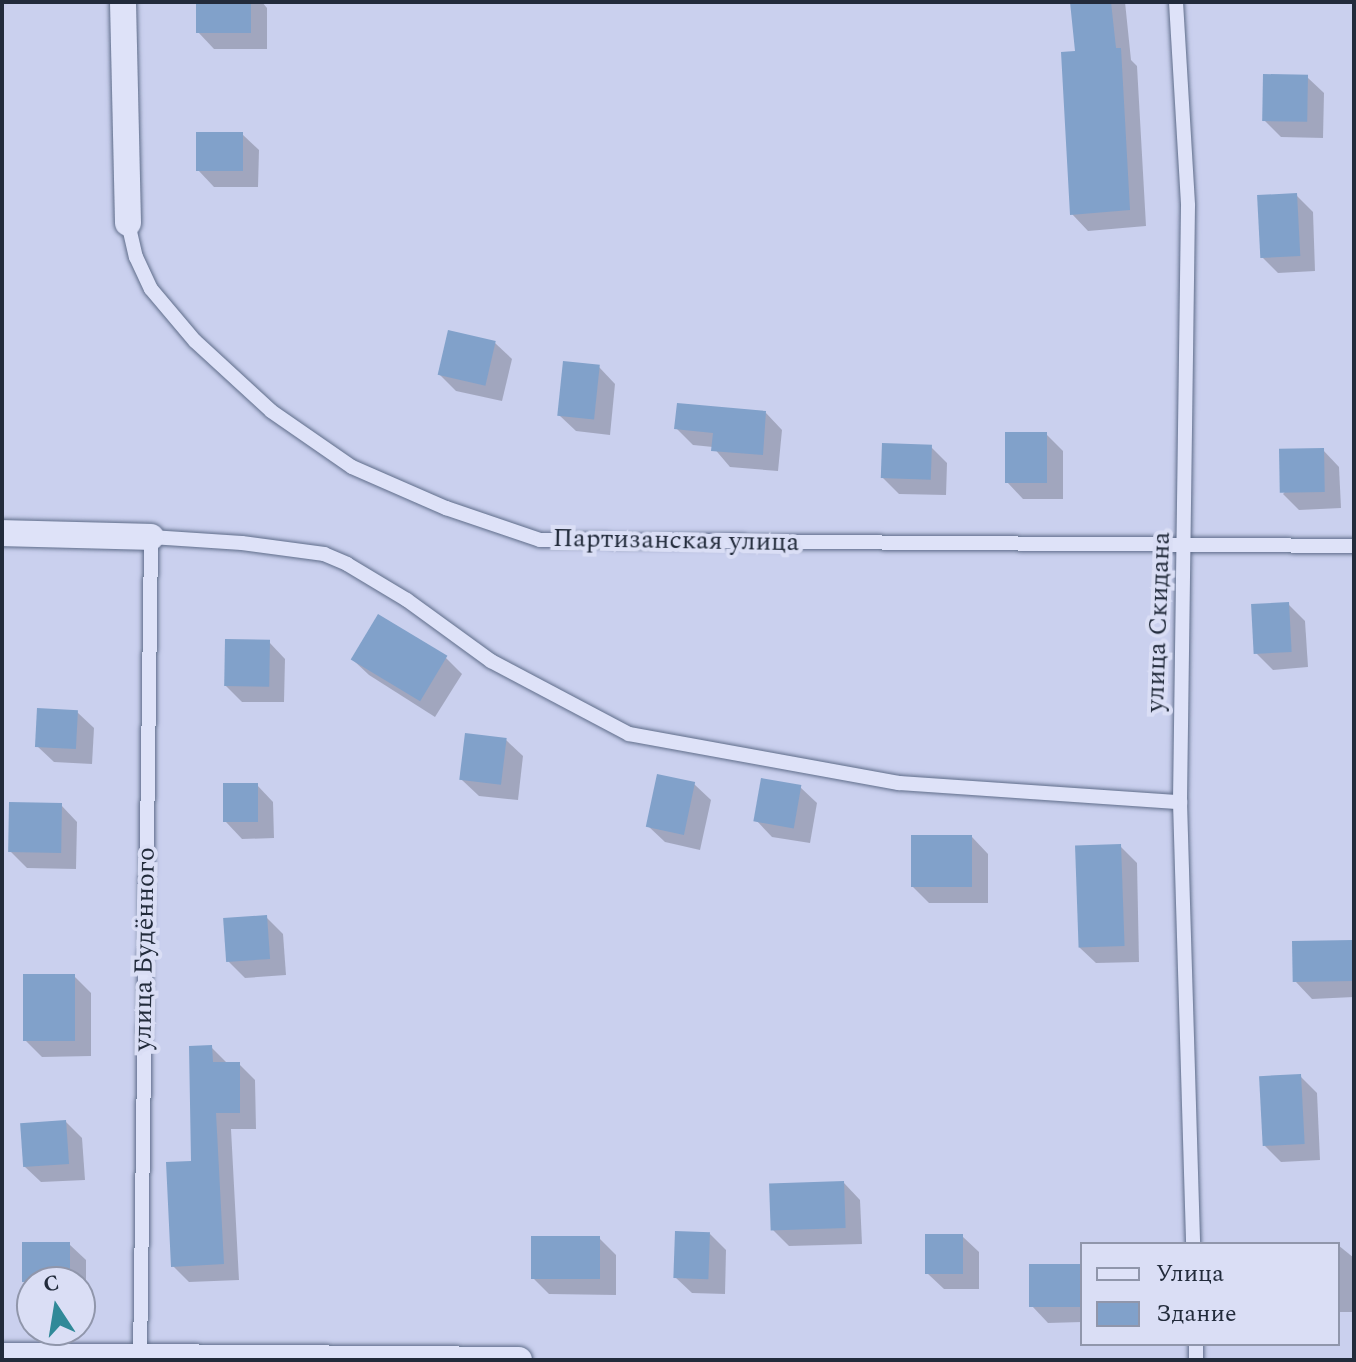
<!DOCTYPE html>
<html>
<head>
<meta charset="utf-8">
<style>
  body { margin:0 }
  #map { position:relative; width:1356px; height:1362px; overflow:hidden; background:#cad0ee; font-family:Spectral,serif }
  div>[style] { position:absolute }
  .shadow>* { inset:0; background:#0003 }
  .building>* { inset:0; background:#81a1ca; transform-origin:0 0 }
  .roads { filter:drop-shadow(0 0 2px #5f6d8a) drop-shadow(0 0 2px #5f6d8a) }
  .lane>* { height:14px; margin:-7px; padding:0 7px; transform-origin:7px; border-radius:7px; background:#dee2f8 }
  .street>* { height:26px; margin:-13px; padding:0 13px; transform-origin:13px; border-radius:13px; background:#dee2f8 }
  span { translate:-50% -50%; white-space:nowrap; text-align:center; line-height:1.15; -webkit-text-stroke:8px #dadef5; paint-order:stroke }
  .street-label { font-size:26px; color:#222b3b }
  .frame { position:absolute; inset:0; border:4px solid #222b3b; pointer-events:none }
  .legend { position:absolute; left:1080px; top:1242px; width:260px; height:104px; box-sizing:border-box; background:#dadef5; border:2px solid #9096ab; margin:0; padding:10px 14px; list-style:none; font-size:24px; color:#222b3b }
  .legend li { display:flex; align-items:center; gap:16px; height:40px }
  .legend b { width:40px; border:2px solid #9096ab }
  .north { position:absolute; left:16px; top:1266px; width:80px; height:80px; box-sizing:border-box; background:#dadef5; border:2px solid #9096ab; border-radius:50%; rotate:348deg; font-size:22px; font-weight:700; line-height:32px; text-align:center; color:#222b3b }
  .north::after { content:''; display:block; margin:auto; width:28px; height:36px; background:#308998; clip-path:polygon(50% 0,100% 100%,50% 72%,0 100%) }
</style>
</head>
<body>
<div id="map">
  <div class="shadow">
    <div style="clip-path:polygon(198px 2px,262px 2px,267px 8px,267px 49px,214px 49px,198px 32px)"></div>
    <div style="clip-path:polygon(1072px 2px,1125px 2px,1131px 60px,1137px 66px,1146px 226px,1088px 231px,1072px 214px,1077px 53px)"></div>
    <div style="clip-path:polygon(1307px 77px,1324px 93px,1323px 138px,1281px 137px,1264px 120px)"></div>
    <div style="clip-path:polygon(242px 134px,259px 150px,258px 187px,214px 187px,198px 170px)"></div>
    <div style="clip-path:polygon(1296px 195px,1313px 212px,1315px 271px,1278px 273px,1261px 256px)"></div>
    <div style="clip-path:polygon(495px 343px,512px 359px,502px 401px,456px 391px,439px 374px)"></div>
    <div style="clip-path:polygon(599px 367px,615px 384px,610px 435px,576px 431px,559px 415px)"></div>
    <div style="clip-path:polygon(766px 413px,782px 430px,778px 471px,730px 467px,713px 447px,693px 445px,676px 428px)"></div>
    <div style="clip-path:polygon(1046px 434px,1063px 451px,1063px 499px,1023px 499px,1007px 482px)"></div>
    <div style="clip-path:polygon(931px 447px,947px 463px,946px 495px,899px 494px,882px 477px)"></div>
    <div style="clip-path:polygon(1323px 450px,1339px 467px,1341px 508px,1299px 510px,1283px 494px)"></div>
    <div style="clip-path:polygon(1288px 604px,1305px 621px,1308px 667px,1273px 670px,1256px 653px)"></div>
    <div style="clip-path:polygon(269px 642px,285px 659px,284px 702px,242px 702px,225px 685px)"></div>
    <div style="clip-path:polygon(446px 658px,462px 674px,435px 717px,369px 675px,352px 659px)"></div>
    <div style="clip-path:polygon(77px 712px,94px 728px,92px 764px,54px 762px,37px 746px)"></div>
    <div style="clip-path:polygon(506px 740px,523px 756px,518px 800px,479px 796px,462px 780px)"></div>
    <div style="clip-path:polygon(694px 784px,711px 800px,700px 850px,665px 842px,648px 826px)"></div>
    <div style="clip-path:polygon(257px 785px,273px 802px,274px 838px,242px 839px,226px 822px)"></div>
    <div style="clip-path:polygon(800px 787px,817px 803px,810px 843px,772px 837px,756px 820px)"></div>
    <div style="clip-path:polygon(61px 805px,77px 822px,76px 869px,27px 868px,10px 851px)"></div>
    <div style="clip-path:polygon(972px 837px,988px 854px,988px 903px,929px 903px,912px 886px)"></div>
    <div style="clip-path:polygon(1120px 846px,1137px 863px,1139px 962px,1096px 963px,1079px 947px)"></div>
    <div style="clip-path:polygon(266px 917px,283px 934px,286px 975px,245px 978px,228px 961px)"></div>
    <div style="clip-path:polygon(1352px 942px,1354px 997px,1312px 999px,1296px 982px)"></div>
    <div style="clip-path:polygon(74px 976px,91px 993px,91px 1056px,42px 1057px,25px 1040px)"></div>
    <div style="clip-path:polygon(211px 1047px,228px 1064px,239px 1064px,255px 1080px,256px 1129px,231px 1129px,239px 1280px,189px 1282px,173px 1266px)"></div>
    <div style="clip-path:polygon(1300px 1076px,1317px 1093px,1320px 1160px,1281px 1162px,1265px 1146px)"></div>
    <div style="clip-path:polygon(66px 1122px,82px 1138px,85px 1180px,41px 1182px,24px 1166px)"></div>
    <div style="clip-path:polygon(844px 1183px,860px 1200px,862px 1244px,789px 1246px,773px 1230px)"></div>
    <div style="clip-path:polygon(710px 1234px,726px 1250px,725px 1294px,692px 1293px,675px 1277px)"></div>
    <div style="clip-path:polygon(962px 1236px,979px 1252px,979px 1289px,944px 1289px,927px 1273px)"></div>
    <div style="clip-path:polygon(599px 1238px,616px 1255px,616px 1295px,549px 1294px,533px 1278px)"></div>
    <div style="clip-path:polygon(69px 1244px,86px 1260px,86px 1297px,80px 1297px,80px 1282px,32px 1282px,32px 1289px,24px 1281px)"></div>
    <div style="clip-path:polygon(1338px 1245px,1354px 1258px,1354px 1312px,1338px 1312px)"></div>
    <div style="clip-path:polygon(1082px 1266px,1082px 1322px,1048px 1323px,1032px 1306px)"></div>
  </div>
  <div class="building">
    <div style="left:196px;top:2px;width:55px;height:31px"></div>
    <div style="clip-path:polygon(1070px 2px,1111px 2px,1116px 48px,1121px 48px,1130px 210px,1070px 215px,1061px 52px,1075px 51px)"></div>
    <div style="left:1263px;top:74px;width:45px;height:47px;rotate:1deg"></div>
    <div style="left:196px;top:132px;width:47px;height:39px"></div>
    <div style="left:1297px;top:193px;width:63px;height:40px;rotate:87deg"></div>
    <div style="left:448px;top:330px;width:49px;height:46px;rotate:13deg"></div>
    <div style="left:563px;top:361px;width:37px;height:55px;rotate:6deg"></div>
    <div style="clip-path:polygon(677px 403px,766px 411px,763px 455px,711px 451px,713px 433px,674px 429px)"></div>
    <div style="left:1005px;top:432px;width:42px;height:51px"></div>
    <div style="left:882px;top:443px;width:50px;height:35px;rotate:2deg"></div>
    <div style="left:1324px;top:448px;width:44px;height:45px;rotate:89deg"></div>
    <div style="left:1289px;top:602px;width:50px;height:38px;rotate:87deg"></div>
    <div style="left:378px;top:614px;width:81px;height:53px;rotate:31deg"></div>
    <div style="left:225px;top:639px;width:45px;height:47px;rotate:1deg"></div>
    <div style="left:37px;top:708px;width:41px;height:39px;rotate:3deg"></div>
    <div style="left:465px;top:733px;width:42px;height:47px;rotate:7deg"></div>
    <div style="left:657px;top:774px;width:39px;height:54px;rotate:12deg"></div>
    <div style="left:761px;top:778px;width:41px;height:44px;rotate:10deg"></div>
    <div style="left:258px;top:783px;width:39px;height:35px;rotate:90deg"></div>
    <div style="left:9px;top:802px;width:53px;height:50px;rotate:1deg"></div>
    <div style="left:911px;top:835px;width:61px;height:52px"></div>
    <div style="left:1121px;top:844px;width:102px;height:46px;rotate:88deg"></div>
    <div style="left:267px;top:915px;width:44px;height:44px;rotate:86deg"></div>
    <div style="left:1353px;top:940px;width:41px;height:61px;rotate:89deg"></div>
    <div style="left:23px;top:974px;width:52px;height:67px"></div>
    <div style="clip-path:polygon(212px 1045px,213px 1062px,240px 1062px,240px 1113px,216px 1113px,224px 1264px,171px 1267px,166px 1162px,191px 1161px,189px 1046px)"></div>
    <div style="left:1301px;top:1074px;width:70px;height:42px;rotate:87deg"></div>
    <div style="left:66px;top:1120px;width:44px;height:46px;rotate:86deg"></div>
    <div style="left:844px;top:1181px;width:47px;height:75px;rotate:88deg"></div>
    <div style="left:675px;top:1231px;width:35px;height:47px;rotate:2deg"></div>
    <div style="left:925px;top:1234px;width:38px;height:40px"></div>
    <div style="left:531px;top:1236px;width:69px;height:43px"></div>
    <div style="left:22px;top:1242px;width:48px;height:40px"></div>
    <div style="left:1029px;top:1264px;width:53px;height:43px"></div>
  </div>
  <div class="roads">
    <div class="lane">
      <div style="left:1176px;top:2px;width:204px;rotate:86.6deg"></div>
      <div style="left:1188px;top:206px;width:596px;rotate:90.77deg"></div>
      <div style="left:1180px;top:802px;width:442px;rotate:88.3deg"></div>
      <div style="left:128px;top:223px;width:35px;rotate:77deg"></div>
      <div style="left:136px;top:257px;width:35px;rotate:65deg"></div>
      <div style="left:151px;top:289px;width:68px;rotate:49.8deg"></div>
      <div style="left:195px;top:341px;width:103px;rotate:42.6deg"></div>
      <div style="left:271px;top:411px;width:98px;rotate:34.7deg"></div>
      <div style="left:352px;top:467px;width:103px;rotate:23.6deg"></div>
      <div style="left:446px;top:508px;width:99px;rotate:18.8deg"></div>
      <div style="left:540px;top:540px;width:814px;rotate:0.42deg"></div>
      <div style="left:1196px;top:1344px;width:16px;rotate:90deg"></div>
      <div style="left:140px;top:1360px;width:823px;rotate:-89.23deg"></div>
      <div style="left:151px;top:537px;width:91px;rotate:3.8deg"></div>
      <div style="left:242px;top:543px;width:83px;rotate:7.6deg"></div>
      <div style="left:324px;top:554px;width:25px;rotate:23deg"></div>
      <div style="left:347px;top:564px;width:70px;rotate:31deg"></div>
      <div style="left:407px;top:600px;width:104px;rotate:36deg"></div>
      <div style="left:491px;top:661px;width:156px;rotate:27.9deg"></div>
      <div style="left:629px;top:734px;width:274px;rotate:10.3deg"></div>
      <div style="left:899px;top:783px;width:282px;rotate:3.9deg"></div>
    </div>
    <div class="street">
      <div style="left:123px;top:2px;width:221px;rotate:88.7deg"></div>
      <div style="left:2px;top:533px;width:149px;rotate:1.5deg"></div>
      <div style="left:2px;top:1356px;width:517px;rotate:0.44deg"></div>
    </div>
  </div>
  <div class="street-label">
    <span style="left:676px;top:541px;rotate:1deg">Партизанская улица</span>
    <span style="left:1159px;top:622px;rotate:-88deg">улица Скидана</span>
    <span style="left:145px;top:949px;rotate:-89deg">улица Будённого</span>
  </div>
  <div class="frame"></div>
  <ul class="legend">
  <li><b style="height:10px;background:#dee2f8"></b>Улица</li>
  <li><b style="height:22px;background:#81a1ca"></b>Здание</li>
  </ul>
  <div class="north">С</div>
</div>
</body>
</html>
